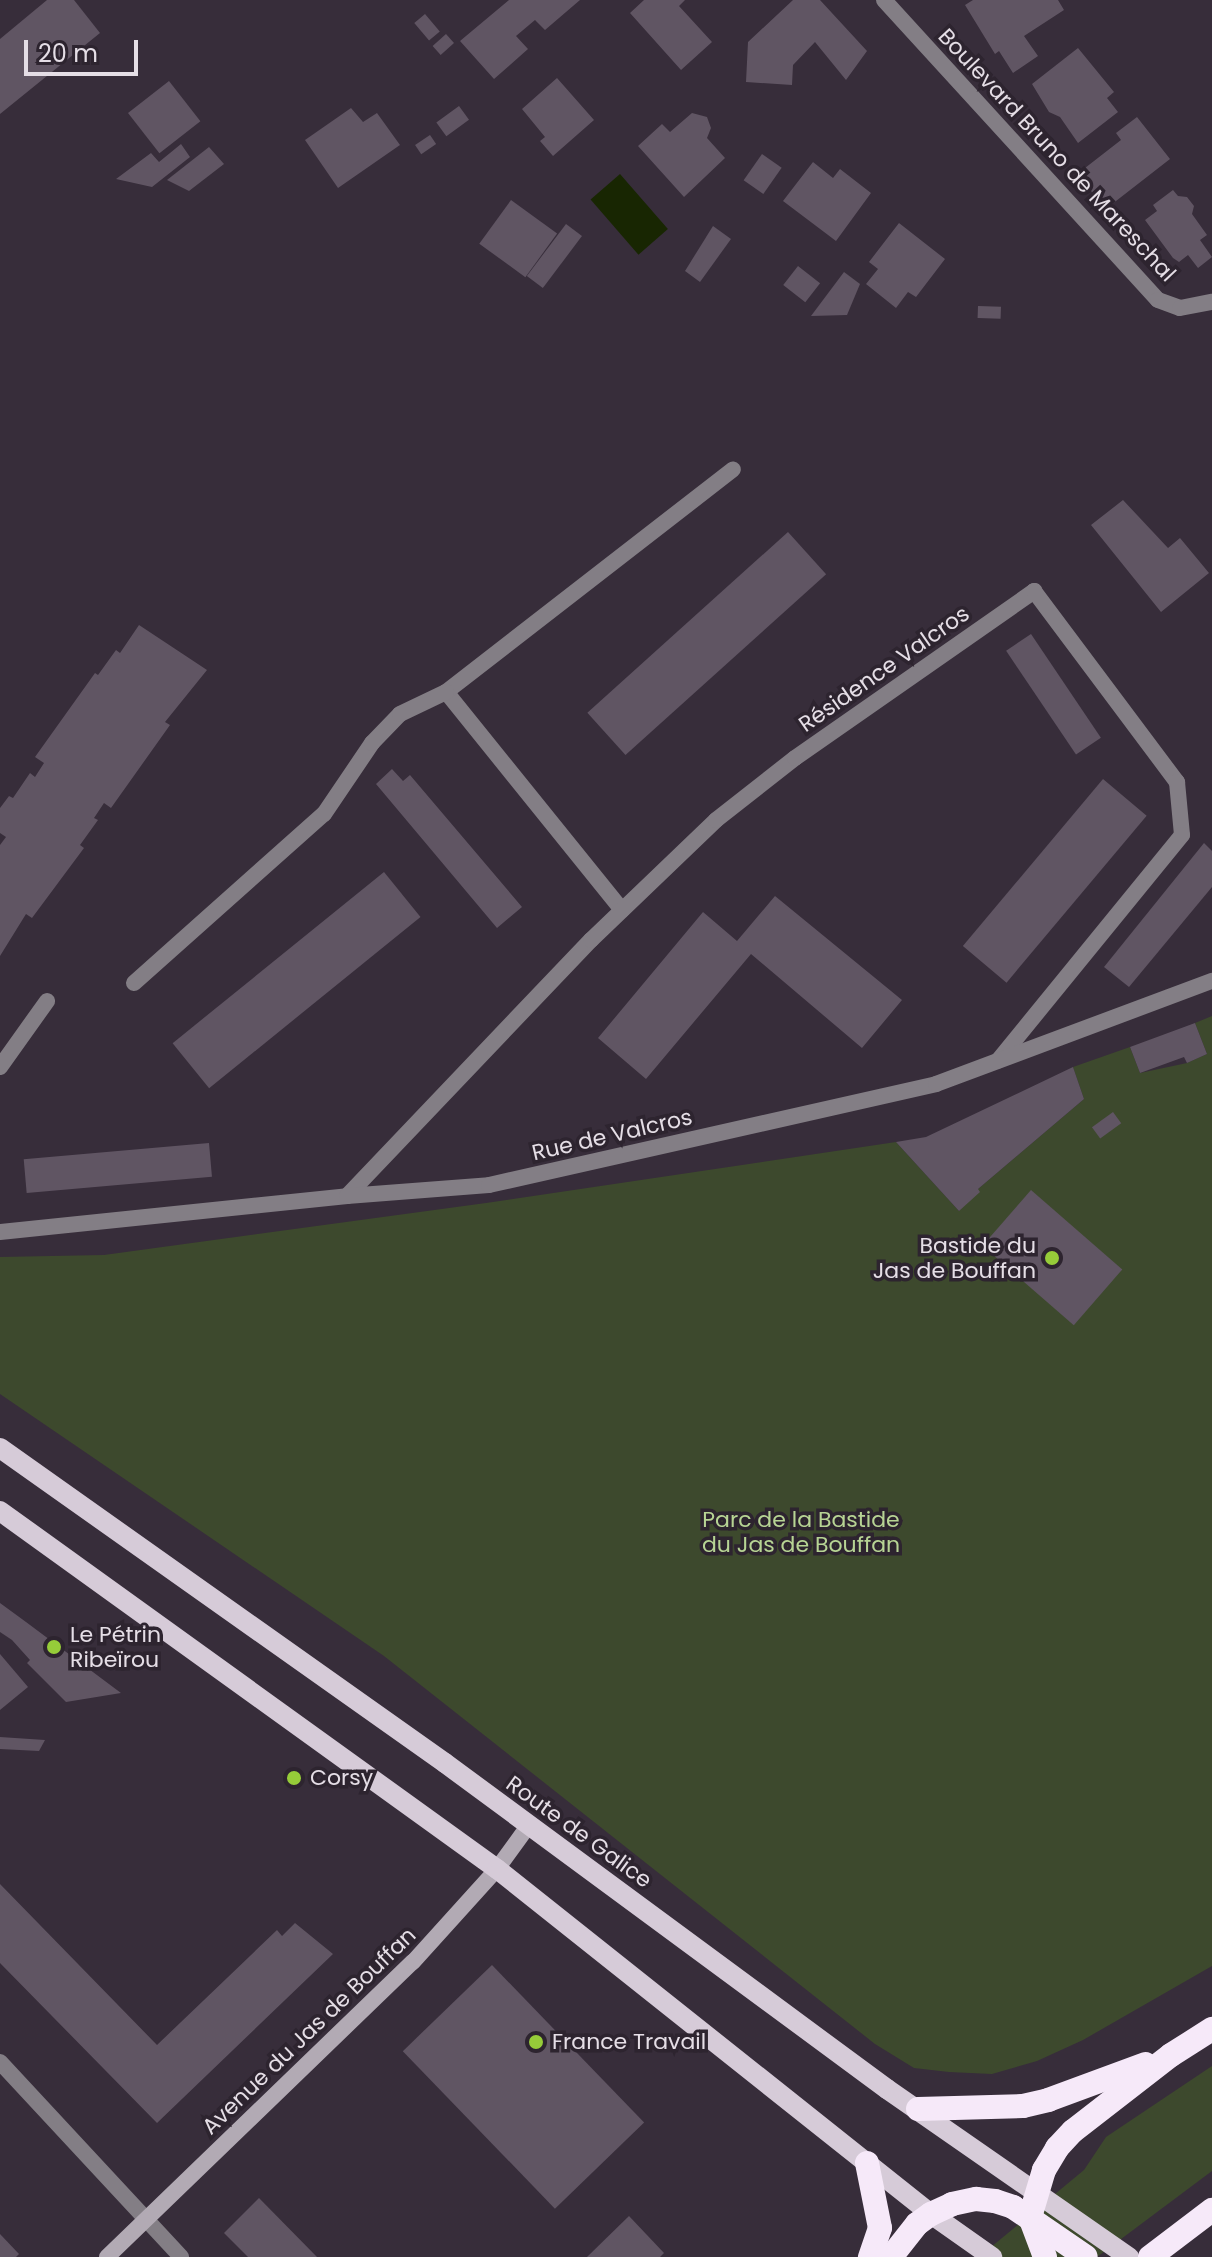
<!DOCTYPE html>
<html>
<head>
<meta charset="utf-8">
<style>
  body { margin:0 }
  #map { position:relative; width:1212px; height:2257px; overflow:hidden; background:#372d3a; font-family:Poppins,sans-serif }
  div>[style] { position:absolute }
  .green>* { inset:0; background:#3d492d }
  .water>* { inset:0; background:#182602; transform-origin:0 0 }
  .building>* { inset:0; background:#605563; transform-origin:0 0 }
  .street>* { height:16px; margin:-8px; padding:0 8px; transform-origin:8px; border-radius:8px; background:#837e85 }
  .secondary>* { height:16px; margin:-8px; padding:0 8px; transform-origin:8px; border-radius:8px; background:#b2aab4 }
  .primary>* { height:20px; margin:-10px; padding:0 10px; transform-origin:10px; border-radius:10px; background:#d6cbd8 }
  .highway>* { height:24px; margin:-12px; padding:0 12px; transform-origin:12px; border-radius:12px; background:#f6e9f9 }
  .dots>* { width:22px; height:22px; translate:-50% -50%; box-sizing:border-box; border:4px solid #2d242f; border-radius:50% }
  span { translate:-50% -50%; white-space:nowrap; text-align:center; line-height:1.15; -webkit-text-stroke:7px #2d242f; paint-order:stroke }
  .street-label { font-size:22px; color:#e5dee6 }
  .poi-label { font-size:22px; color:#e5dee6 }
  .right { translate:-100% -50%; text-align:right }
  .left { translate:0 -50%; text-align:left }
  .park-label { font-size:22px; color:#b7d494 }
  .scale { position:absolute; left:24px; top:40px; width:114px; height:36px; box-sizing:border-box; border:4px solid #e5dee6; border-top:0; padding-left:10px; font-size:24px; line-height:28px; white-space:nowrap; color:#e5dee6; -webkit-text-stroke:6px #2d242f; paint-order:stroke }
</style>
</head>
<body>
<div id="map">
  <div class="green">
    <div style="clip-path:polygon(1212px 1016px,1212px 1966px,1083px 2040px,1037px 2061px,992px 2074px,949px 2072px,914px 2068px,875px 2044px,384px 1656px,0 1394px,0 1257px,104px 1255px,486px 1203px,896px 1142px,959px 1211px,978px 1189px,1084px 1099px,1073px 1067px,1130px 1047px,1140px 1073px,1187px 1063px,1207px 1054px,1195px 1023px)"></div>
    <div style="clip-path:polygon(1212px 2066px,1212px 2171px,1097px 2257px,979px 2257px,1084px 2170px,1106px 2137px)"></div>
  </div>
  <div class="water">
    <div style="left:620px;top:174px;width:73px;height:39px;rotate:49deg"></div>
  </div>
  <div class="building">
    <div style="clip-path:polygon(47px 0,74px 0,100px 33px,0 114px,0 39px)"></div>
    <div style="clip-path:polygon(509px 0,580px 0,545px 30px,535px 20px,516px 36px,528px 49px,494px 79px,460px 41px)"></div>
    <div style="clip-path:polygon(644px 0,685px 0,679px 6px,712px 42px,681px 70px,630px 13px)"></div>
    <div style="clip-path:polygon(793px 0,820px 0,867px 51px,846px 80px,815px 42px,793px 65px,792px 85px,746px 82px,748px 42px)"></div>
    <div style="clip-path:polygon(973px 0,1058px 0,1064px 10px,1024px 36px,1038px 56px,1013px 73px,999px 51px,995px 54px,965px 5px)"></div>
    <div style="left:425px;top:14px;width:23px;height:14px;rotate:50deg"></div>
    <div style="left:446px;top:34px;width:12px;height:18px;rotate:48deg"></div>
    <div style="clip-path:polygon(1078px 48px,1114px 92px,1107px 98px,1118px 112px,1078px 143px,1060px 117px,1049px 112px,1032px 84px)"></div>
    <div style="clip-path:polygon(557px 78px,594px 120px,553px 156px,540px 141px,545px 137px,522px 109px)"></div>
    <div style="left:169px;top:81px;width:51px;height:52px;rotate:52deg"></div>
    <div style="left:459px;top:106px;width:17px;height:28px;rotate:54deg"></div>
    <div style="clip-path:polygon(351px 108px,363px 122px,377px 113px,400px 145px,338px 188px,305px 140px)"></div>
    <div style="clip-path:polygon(692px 113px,707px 117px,711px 128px,707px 138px,725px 158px,684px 197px,638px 146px,662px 124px,670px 132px)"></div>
    <div style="clip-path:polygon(1137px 117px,1170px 159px,1107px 208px,1076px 175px,1121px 140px,1116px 133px)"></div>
    <div style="left:430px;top:135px;width:11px;height:18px;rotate:56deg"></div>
    <div style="clip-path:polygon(181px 144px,190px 157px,152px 187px,116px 179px,151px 153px,159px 162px)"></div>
    <div style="clip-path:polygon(209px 147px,224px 164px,189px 191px,167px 180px)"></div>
    <div style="left:762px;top:154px;width:24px;height:32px;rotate:35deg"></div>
    <div style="clip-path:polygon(813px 162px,833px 178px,840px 169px,871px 193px,836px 241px,783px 201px)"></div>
    <div style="clip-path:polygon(1173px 190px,1178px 196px,1187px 197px,1194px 206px,1192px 214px,1207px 235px,1200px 240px,1212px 257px,1198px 268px,1188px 255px,1179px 262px,1173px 258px,1145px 220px,1157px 211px,1153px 205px)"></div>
    <div style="left:511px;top:200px;width:57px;height:54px;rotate:36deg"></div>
    <div style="clip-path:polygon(899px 223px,945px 259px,916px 297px,908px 292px,896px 308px,866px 284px,878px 269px,869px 262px)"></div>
    <div style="left:566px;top:224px;width:20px;height:65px;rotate:37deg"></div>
    <div style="clip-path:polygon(713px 226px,731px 239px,700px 282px,685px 271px)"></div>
    <div style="left:798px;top:266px;width:28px;height:24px;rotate:38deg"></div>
    <div style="clip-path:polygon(844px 272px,860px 284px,847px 315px,811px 316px)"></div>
    <div style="left:978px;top:306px;width:23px;height:12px;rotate:2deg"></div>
    <div style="clip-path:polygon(1123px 500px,1168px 548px,1180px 538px,1209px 573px,1161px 612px,1091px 525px)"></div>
    <div style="left:788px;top:532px;width:57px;height:270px;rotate:48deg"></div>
    <div style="clip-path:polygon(139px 625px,207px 670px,165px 722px,170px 725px,111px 808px,104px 803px,94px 818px,98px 820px,80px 845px,84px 848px,32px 918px,26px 914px,0 956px,0 845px,6px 837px,0 833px,0 808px,9px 796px,13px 798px,30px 773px,35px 777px,44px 763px,35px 757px,95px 673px,98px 675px,116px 650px,120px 653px)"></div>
    <div style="left:1031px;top:634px;width:125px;height:30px;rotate:56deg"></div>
    <div style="clip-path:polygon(392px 769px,403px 781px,410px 775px,522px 907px,497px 928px,376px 784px)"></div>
    <div style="left:1103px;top:779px;width:57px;height:218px;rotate:40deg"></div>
    <div style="clip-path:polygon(1204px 843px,1212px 851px,1212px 887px,1129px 987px,1104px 967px)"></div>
    <div style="left:384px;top:872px;width:58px;height:272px;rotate:51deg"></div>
    <div style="clip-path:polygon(775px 896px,902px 1000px,862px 1048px,751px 954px,646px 1079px,598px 1038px,703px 912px,737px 941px)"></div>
    <div style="clip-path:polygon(1195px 1023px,1207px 1054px,1187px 1063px,1184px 1057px,1140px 1073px,1130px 1047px)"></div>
    <div style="clip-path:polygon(1073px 1067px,1084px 1099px,978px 1189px,980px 1192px,959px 1211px,896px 1142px,926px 1137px)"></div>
    <div style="left:1113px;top:1112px;width:14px;height:26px;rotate:54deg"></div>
    <div style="left:209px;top:1143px;width:34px;height:186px;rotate:85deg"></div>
    <div style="left:1031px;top:1190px;width:121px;height:74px;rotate:41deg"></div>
    <div style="clip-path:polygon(0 1603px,26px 1622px,121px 1693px,66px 1702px,27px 1663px,30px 1660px,12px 1640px,0 1632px)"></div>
    <div style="clip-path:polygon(0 1654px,28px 1687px,0 1710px)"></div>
    <div style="clip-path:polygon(0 1737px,45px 1740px,39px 1751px,0 1749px)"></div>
    <div style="clip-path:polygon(0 1884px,157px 2045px,277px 1930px,282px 1936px,295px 1923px,333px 1954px,157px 2123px,0 1963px)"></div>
    <div style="left:492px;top:1965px;width:219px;height:124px;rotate:46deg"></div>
    <div style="clip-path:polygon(259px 2198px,317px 2257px,248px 2257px,224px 2233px)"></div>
    <div style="clip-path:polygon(629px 2216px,664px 2253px,660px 2257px,587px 2257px)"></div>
    <div style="clip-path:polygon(0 2234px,19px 2254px,16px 2257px,0 2257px)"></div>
  </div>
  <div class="street">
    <div style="left:884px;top:0;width:406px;rotate:47.6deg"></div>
    <div style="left:1158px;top:300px;width:23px;rotate:20deg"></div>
    <div style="left:1180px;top:308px;width:33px;rotate:-11deg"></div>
    <div style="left:622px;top:910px;width:280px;rotate:-128.9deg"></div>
    <div style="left:446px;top:692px;width:363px;rotate:-37.8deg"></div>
    <div style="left:134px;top:983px;width:254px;rotate:-41.7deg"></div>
    <div style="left:324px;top:814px;width:86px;rotate:-55.9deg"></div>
    <div style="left:372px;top:743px;width:40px;rotate:-46deg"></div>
    <div style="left:400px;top:714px;width:51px;rotate:-25.6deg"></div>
    <div style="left:0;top:1067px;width:81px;rotate:-54.5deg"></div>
    <div style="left:347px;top:1196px;width:354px;rotate:-46.4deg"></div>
    <div style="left:591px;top:940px;width:173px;rotate:-43.8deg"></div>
    <div style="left:716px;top:820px;width:100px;rotate:-38.1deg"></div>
    <div style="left:795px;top:758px;width:292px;rotate:-34.9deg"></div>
    <div style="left:1034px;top:591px;width:239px;rotate:53.2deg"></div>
    <div style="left:1177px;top:782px;width:53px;rotate:84.6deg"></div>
    <div style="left:1182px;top:835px;width:291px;rotate:129.2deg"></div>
    <div style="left:0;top:1232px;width:349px;rotate:-5.9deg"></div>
    <div style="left:347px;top:1196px;width:142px;rotate:-4.4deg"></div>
    <div style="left:489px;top:1185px;width:458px;rotate:-12.7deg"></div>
    <div style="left:936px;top:1084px;width:295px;rotate:-20.5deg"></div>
    <div style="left:0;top:2062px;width:266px;rotate:47.1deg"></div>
  </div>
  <div class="secondary">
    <div style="left:107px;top:2257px;width:425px;rotate:-44deg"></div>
    <div style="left:413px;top:1962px;width:125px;rotate:-47.9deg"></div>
    <div style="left:497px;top:1869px;width:54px;rotate:-54deg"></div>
  </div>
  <div class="primary">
    <div style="left:0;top:1448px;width:545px;rotate:35.29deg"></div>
    <div style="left:445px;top:1763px;width:549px;rotate:36.41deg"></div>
    <div style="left:887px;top:2089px;width:295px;rotate:34.8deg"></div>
    <div style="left:0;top:1511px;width:613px;rotate:35.77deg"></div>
    <div style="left:497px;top:1869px;width:554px;rotate:38.48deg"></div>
    <div style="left:931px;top:2214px;width:75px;rotate:35.2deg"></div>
  </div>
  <div class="highway">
    <div style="left:918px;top:2109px;width:105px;rotate:-1.6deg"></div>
    <div style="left:1023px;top:2106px;width:26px;rotate:-13deg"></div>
    <div style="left:1048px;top:2100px;width:104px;rotate:-20.2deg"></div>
    <div style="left:867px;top:2163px;width:66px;rotate:78.7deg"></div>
    <div style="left:880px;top:2228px;width:31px;rotate:109deg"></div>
    <div style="left:891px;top:2257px;width:42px;rotate:-51.8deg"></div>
    <div style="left:917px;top:2224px;width:17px;rotate:-36deg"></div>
    <div style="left:931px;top:2214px;width:23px;rotate:-25deg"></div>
    <div style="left:952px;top:2204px;width:25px;rotate:-12deg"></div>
    <div style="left:976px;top:2199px;width:19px;rotate:6deg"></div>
    <div style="left:995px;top:2201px;width:19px;rotate:18deg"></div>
    <div style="left:1013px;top:2207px;width:88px;rotate:34.4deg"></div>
    <div style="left:1045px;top:2257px;width:43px;rotate:-110.6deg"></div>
    <div style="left:1030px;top:2217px;width:49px;rotate:-73.4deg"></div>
    <div style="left:1044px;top:2170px;width:26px;rotate:-59deg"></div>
    <div style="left:1057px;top:2148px;width:23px;rotate:-47deg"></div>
    <div style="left:1073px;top:2131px;width:124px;rotate:-37.8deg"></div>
    <div style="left:1171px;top:2055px;width:49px;rotate:-32.4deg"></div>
    <div style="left:1150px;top:2257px;width:78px;rotate:-37.2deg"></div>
  </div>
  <div class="dots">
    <div style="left:1052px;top:1258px;background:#96cc39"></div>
    <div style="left:54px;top:1647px;background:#96cc39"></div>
    <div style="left:294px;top:1778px;background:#96cc39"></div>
    <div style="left:536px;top:2042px;background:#96cc39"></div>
  </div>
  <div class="street-label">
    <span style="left:1057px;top:155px;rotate:47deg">Boulevard Bruno de Mareschal</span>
    <span style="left:884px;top:669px;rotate:-35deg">Résidence Valcros</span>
    <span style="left:612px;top:1135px;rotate:-13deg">Rue de Valcros</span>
    <span style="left:579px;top:1832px;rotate:36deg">Route de Galice</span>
    <span style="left:309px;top:2031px;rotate:-44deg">Avenue du Jas de Bouffan</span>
  </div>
  <div class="poi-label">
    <span class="right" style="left:1036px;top:1258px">Bastide du<br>Jas de Bouffan</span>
    <span class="left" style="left:70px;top:1647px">Le Pétrin<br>Ribeïrou</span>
    <span class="left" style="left:310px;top:1778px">Corsy</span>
    <span class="left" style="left:552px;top:2042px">France Travail</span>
  </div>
  <div class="park-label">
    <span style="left:801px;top:1532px">Parc de la Bastide<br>du Jas de Bouffan</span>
  </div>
  <div class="scale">20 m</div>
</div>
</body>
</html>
